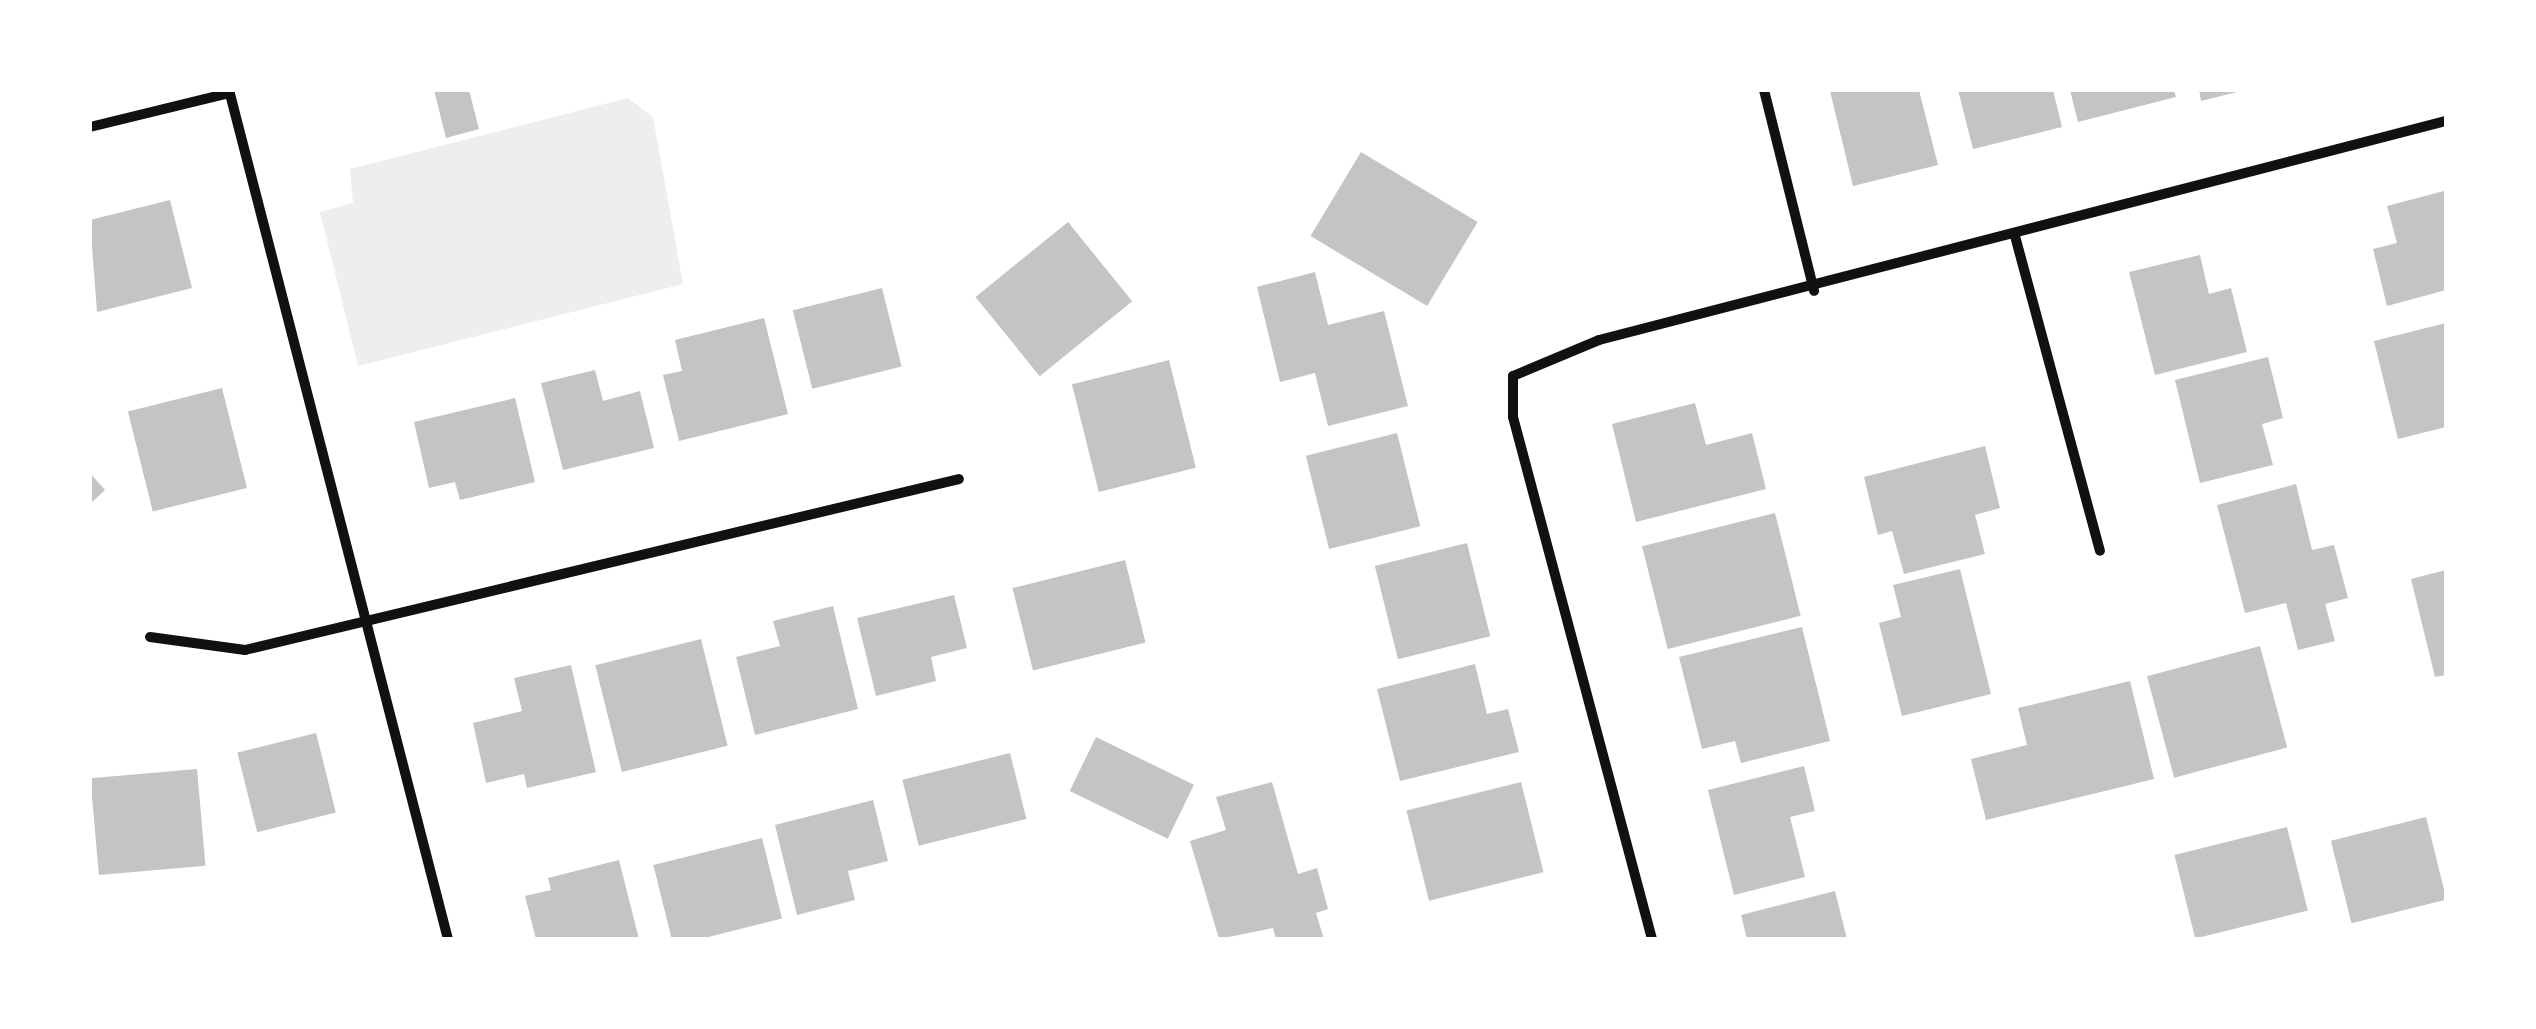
<!DOCTYPE html>
<html>
<head>
<meta charset="utf-8">
<style>
  body { margin:0 }
  #map { position:relative; width:2536px; height:1029px; overflow:hidden; background:#fff; font-family:"Roboto Serif",serif }
  div>[style] { position:absolute }
  .green>* { inset:0; background:#eee }
  .building>* { inset:0; background:#c4c4c4; transform-origin:0 0 }
  .minor>* { height:10px; margin:-5px; padding:0 5px; transform-origin:5px; border-radius:5px; background:#111 }
  span { translate:-50% -50%; white-space:nowrap; text-align:center; line-height:1.15; -webkit-text-stroke:10px #fff; paint-order:stroke }
  .frame { position:absolute; inset:0; border:92px solid #fff; pointer-events:none }
</style>
</head>
<body>
<div id="map">
  <div class="green">
    <div style="clip-path:polygon(628px 98px,653px 117px,683px 284px,358px 366px,320px 212px,353px 203px,350px 169px)"></div>
  </div>
  <div class="building">
    <div style="clip-path:polygon(434px 90px,469px 90px,479px 129px,446px 138px)"></div>
    <div style="clip-path:polygon(1919px 90px,1938px 165px,1853px 186px,1830px 91px)"></div>
    <div style="clip-path:polygon(1958px 90px,2053px 90px,2062px 127px,1973px 149px)"></div>
    <div style="clip-path:polygon(2070px 90px,2174px 90px,2176px 97px,2078px 122px)"></div>
    <div style="clip-path:polygon(2199px 90px,2241px 90px,2241px 91px,2201px 101px)"></div>
    <div style="left:1361px;top:152px;width:136px;height:98px;rotate:31deg"></div>
    <div style="clip-path:polygon(2444px 191px,2446px 290px,2387px 306px,2373px 249px,2397px 243px,2387px 206px)"></div>
    <div style="clip-path:polygon(170px 200px,192px 288px,97px 312px,90px 220px)"></div>
    <div style="left:1068px;top:222px;width:102px;height:119px;rotate:51deg"></div>
    <div style="clip-path:polygon(2200px 255px,2209px 294px,2231px 288px,2247px 352px,2155px 375px,2129px 272px)"></div>
    <div style="clip-path:polygon(1315px 272px,1328px 325px,1384px 311px,1408px 406px,1328px 426px,1315px 373px,1280px 382px,1257px 287px)"></div>
    <div style="left:882px;top:288px;width:81px;height:92px;rotate:76deg"></div>
    <div style="clip-path:polygon(764px 318px,788px 414px,679px 441px,663px 375px,682px 371px,675px 340px)"></div>
    <div style="clip-path:polygon(2446px 323px,2446px 427px,2398px 439px,2374px 341px)"></div>
    <div style="clip-path:polygon(2268px 357px,2283px 418px,2262px 424px,2273px 465px,2200px 483px,2175px 380px)"></div>
    <div style="left:1169px;top:360px;width:111px;height:100px;rotate:76deg"></div>
    <div style="clip-path:polygon(595px 370px,603px 401px,640px 391px,654px 448px,563px 470px,541px 383px)"></div>
    <div style="left:222px;top:388px;width:103px;height:97px;rotate:76deg"></div>
    <div style="clip-path:polygon(515px 398px,535px 482px,460px 500px,455px 482px,429px 488px,414px 422px)"></div>
    <div style="clip-path:polygon(1695px 403px,1706px 445px,1752px 433px,1766px 489px,1636px 522px,1612px 424px)"></div>
    <div style="left:1397px;top:433px;width:96px;height:94px;rotate:76deg"></div>
    <div style="clip-path:polygon(1985px 446px,2000px 508px,1975px 515px,1985px 554px,1904px 574px,1892px 531px,1878px 535px,1864px 477px)"></div>
    <div style="clip-path:polygon(90px 473px,105px 490px,90px 504px)"></div>
    <div style="clip-path:polygon(2296px 484px,2312px 550px,2334px 545px,2348px 598px,2325px 604px,2335px 641px,2298px 650px,2286px 603px,2245px 613px,2217px 505px)"></div>
    <div style="left:1775px;top:513px;width:106px;height:137px;rotate:76deg"></div>
    <div style="left:1467px;top:543px;width:96px;height:95px;rotate:76deg"></div>
    <div style="left:1125px;top:560px;width:85px;height:116px;rotate:76deg"></div>
    <div style="clip-path:polygon(1960px 569px,1991px 694px,1902px 716px,1879px 623px,1901px 617px,1893px 585px)"></div>
    <div style="clip-path:polygon(2446px 570px,2446px 675px,2435px 677px,2411px 579px)"></div>
    <div style="clip-path:polygon(954px 595px,967px 648px,931px 657px,936px 681px,876px 696px,857px 618px)"></div>
    <div style="clip-path:polygon(833px 606px,858px 709px,755px 735px,736px 657px,780px 646px,773px 621px)"></div>
    <div style="clip-path:polygon(1802px 627px,1830px 741px,1741px 763px,1735px 741px,1702px 749px,1679px 657px)"></div>
    <div style="left:701px;top:639px;width:110px;height:109px;rotate:76deg"></div>
    <div style="left:2260px;top:646px;width:105px;height:117px;rotate:75deg"></div>
    <div style="clip-path:polygon(1475px 664px,1487px 714px,1508px 709px,1519px 752px,1400px 781px,1377px 689px)"></div>
    <div style="clip-path:polygon(571px 665px,596px 772px,527px 788px,524px 774px,486px 783px,473px 723px,522px 711px,514px 678px)"></div>
    <div style="clip-path:polygon(2130px 681px,2154px 779px,1986px 820px,1971px 759px,2027px 745px,2018px 708px)"></div>
    <div style="left:316px;top:733px;width:82px;height:81px;rotate:76deg"></div>
    <div style="left:1096px;top:737px;width:109px;height:60px;rotate:26deg"></div>
    <div style="left:1010px;top:753px;width:68px;height:111px;rotate:76deg"></div>
    <div style="clip-path:polygon(1804px 766px,1815px 811px,1790px 817px,1805px 877px,1734px 895px,1708px 790px)"></div>
    <div style="left:197px;top:769px;width:97px;height:107px;rotate:85deg"></div>
    <div style="clip-path:polygon(1272px 782px,1298px 874px,1317px 868px,1328px 909px,1316px 913px,1324px 939px,1276px 939px,1273px 928px,1219px 939px,1190px 841px,1226px 830px,1216px 797px)"></div>
    <div style="left:1521px;top:782px;width:93px;height:118px;rotate:76deg"></div>
    <div style="clip-path:polygon(873px 800px,888px 861px,848px 871px,855px 900px,797px 915px,775px 825px)"></div>
    <div style="left:2426px;top:817px;width:85px;height:98px;rotate:76deg"></div>
    <div style="left:2287px;top:827px;width:86px;height:116px;rotate:76deg"></div>
    <div style="left:762px;top:838px;width:83px;height:112px;rotate:76deg"></div>
    <div style="clip-path:polygon(619px 860px,639px 939px,536px 939px,525px 896px,551px 890px,548px 878px)"></div>
    <div style="clip-path:polygon(1835px 891px,1847px 939px,1747px 939px,1741px 915px)"></div>
  </div>
  <div class="minor">
    <div style="left:229px;top:90px;width:877px;rotate:75.54deg"></div>
    <div style="left:1764px;top:90px;width:207px;rotate:76deg"></div>
    <div style="left:90px;top:127px;width:144px;rotate:-13.7deg"></div>
    <div style="left:2015px;top:236px;width:326px;rotate:74.9deg"></div>
    <div style="left:150px;top:637px;width:96px;rotate:7.8deg"></div>
    <div style="left:245px;top:650px;width:734px;rotate:-13.47deg"></div>
    <div style="left:1652px;top:939px;width:540px;rotate:-104.91deg"></div>
    <div style="left:1513px;top:417px;width:41px;rotate:-90deg"></div>
    <div style="left:1513px;top:376px;width:93px;rotate:-22.7deg"></div>
    <div style="left:1599px;top:340px;width:875px;rotate:-14.5deg"></div>
  </div>
  <div class="frame"></div>
</div>
</body>
</html>
